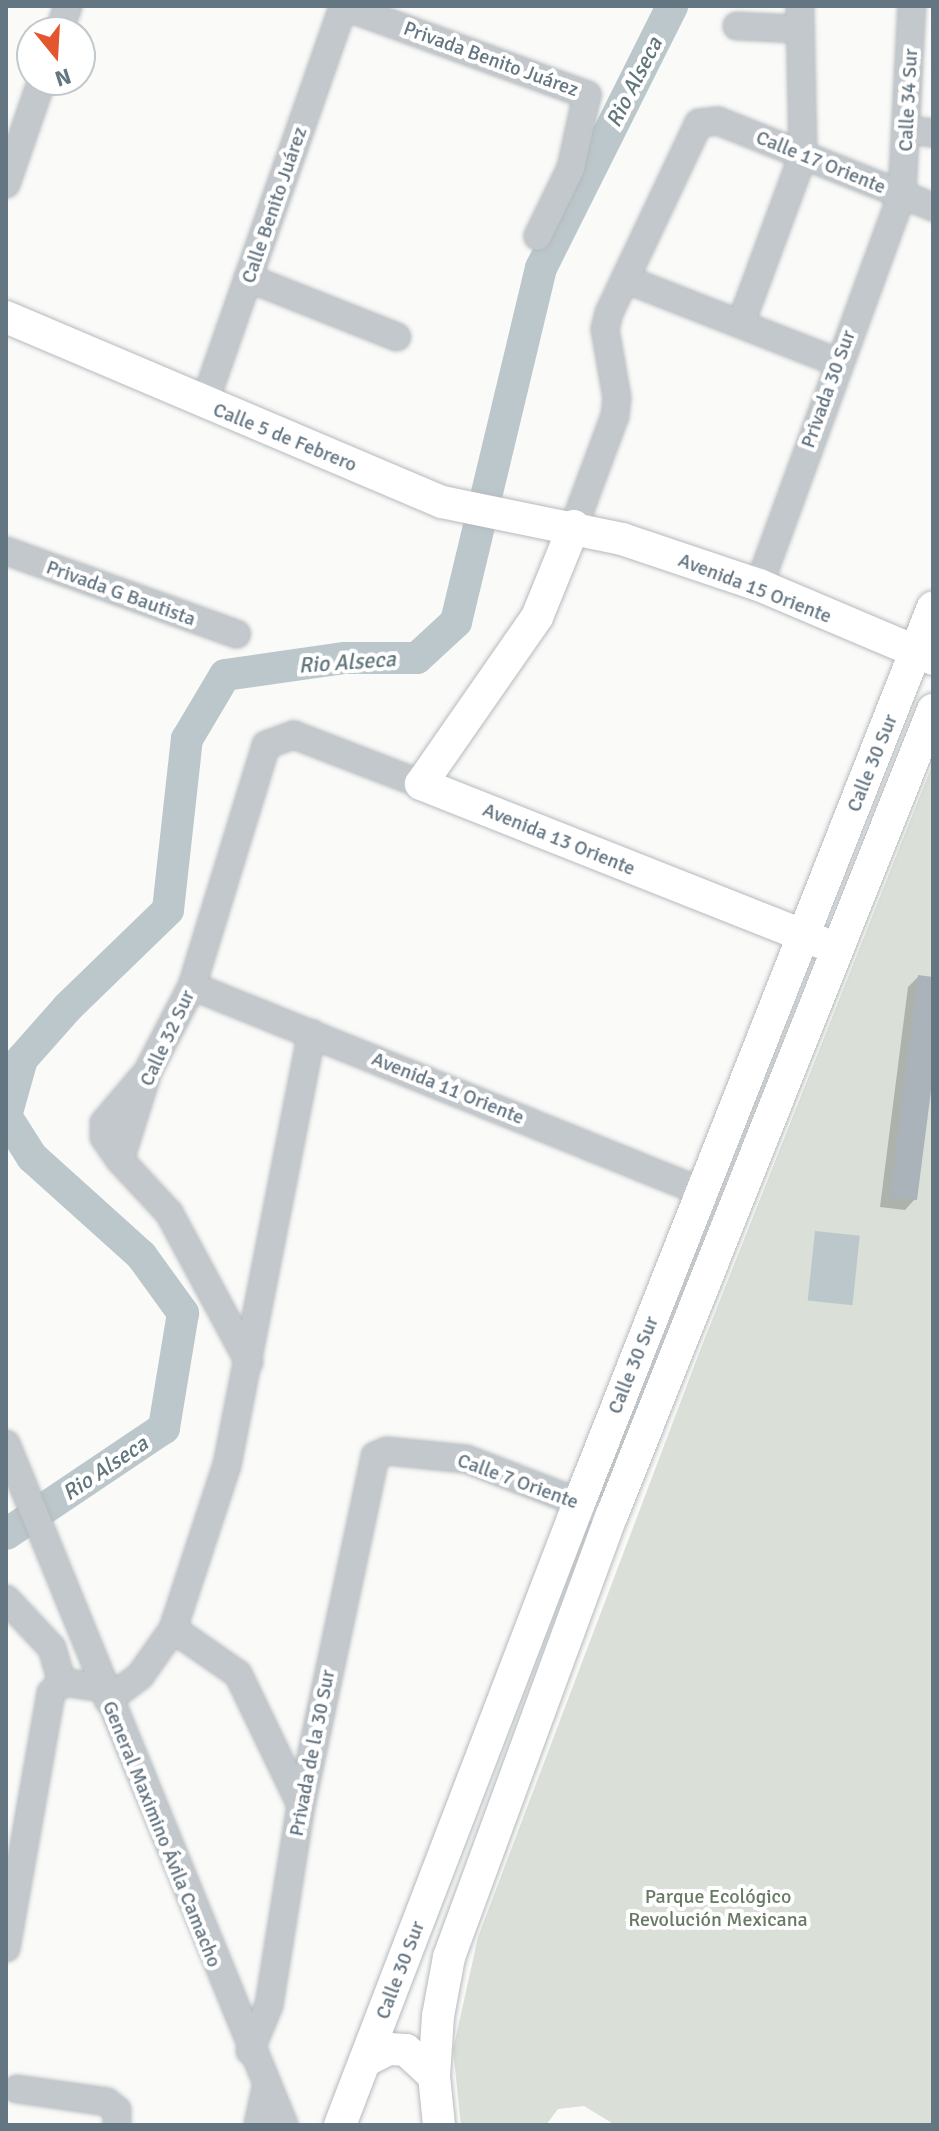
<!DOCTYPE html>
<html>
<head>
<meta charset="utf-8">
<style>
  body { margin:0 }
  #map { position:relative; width:939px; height:2131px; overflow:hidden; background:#fafaf8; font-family:Signika,sans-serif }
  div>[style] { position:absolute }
  .green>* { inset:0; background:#dadfd7 }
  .water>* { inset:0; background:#bbc7cb; transform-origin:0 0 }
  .shadow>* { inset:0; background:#0003 }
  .river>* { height:32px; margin:-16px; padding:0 16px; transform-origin:16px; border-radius:16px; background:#bbc7cb }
  .building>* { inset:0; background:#aab3b9 }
  .roads { filter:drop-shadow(0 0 2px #b5babe) drop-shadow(0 0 2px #b5babe) }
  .minor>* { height:26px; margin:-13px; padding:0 13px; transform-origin:13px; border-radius:13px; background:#c3c8cc }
  .major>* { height:32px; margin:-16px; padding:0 16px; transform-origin:16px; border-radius:16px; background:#fff }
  span { translate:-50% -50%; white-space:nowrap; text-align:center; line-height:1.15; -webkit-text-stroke:8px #fff; paint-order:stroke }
  .street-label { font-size:20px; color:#657683 }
  .park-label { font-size:20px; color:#687a64 }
  .water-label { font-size:22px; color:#60757c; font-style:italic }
  .frame { position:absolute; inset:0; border:8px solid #657683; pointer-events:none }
  .north { position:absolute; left:16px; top:16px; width:80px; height:80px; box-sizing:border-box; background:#fff; border:2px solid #c1c8cd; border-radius:50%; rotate:162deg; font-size:22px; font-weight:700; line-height:32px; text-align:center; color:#657683 }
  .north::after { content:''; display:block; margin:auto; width:28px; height:36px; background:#e4572e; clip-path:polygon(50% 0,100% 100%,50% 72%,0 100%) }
</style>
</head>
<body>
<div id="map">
  <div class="green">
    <div style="clip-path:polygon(933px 763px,933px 2125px,615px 2125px,584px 2106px,558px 2109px,546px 2125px,461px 2125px,453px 2050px,478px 1937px,701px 1348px)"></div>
  </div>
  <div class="water">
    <div style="left:815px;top:1231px;width:45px;height:70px;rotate:6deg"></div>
  </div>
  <div class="shadow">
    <div style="clip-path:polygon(918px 977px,933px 979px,933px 1059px,915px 1199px,905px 1210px,880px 1207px,908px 987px)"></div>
  </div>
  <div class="river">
    <div style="left:6px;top:1116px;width:59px;rotate:-74.3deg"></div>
    <div style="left:22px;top:1059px;width:69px;rotate:-48.5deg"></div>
    <div style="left:68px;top:1007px;width:139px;rotate:-44.1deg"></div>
    <div style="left:168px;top:910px;width:172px;rotate:-83.7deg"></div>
    <div style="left:187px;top:739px;width:74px;rotate:-59.3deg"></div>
    <div style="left:225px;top:675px;width:121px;rotate:-8.1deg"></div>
    <div style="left:345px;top:658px;width:72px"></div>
    <div style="left:417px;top:658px;width:53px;rotate:-42.7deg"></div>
    <div style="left:456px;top:622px;width:364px;rotate:-76.5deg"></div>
    <div style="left:541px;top:268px;width:293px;rotate:-63.4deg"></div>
    <div style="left:6px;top:1116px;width:49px;rotate:57.6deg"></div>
    <div style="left:32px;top:1157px;width:147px;rotate:42deg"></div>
    <div style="left:141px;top:1255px;width:72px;rotate:54.1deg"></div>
    <div style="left:183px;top:1313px;width:117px;rotate:99.4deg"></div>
    <div style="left:164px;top:1428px;width:190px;rotate:146.1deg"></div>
  </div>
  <div class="building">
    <div style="clip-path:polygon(918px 975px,933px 977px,933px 1075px,917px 1200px,890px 1197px)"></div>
  </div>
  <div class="roads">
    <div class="minor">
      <div style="left:343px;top:6px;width:260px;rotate:20deg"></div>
      <div style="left:587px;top:95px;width:75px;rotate:102.4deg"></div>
      <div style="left:571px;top:168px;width:76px;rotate:115.9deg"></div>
      <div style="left:737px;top:26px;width:62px;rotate:2.8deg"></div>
      <div style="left:59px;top:32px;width:28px;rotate:-71deg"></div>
      <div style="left:908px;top:130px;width:25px;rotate:7deg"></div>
      <div style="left:6px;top:184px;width:110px;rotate:-70.9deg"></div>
      <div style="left:248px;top:278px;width:160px;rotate:21.6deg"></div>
      <div style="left:625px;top:279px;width:228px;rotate:21.4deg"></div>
      <div style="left:741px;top:323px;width:179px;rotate:-69.7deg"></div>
      <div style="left:803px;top:155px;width:149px;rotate:-91.2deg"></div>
      <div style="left:204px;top:404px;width:422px;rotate:-70.7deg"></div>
      <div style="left:574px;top:526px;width:117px;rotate:-69.6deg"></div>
      <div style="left:615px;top:416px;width:18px;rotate:-84deg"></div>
      <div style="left:617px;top:398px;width:70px;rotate:-99.9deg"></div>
      <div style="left:605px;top:329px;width:16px;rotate:-76deg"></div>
      <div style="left:609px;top:313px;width:210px;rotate:-64.7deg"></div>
      <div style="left:699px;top:123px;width:19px;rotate:-6deg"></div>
      <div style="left:718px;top:121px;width:232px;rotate:21.8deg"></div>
      <div style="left:6px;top:551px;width:245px;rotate:19.8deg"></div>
      <div style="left:759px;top:585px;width:416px;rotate:-69.9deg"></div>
      <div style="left:902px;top:194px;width:188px;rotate:-87deg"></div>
      <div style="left:192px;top:986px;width:550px;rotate:21.99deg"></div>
      <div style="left:120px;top:1160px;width:28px;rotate:-125deg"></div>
      <div style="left:104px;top:1137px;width:14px;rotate:-90deg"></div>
      <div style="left:104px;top:1123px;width:60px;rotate:-49.7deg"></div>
      <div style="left:249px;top:1362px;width:169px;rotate:-118.2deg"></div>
      <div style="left:169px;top:1213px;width:72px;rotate:-132.8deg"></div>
      <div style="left:120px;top:1160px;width:93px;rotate:-72.5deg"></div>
      <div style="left:148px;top:1071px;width:96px;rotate:-62.6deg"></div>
      <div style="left:192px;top:986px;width:252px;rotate:-72.9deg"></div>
      <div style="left:266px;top:745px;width:30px;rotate:-20deg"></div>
      <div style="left:294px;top:735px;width:136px;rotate:21.1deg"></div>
      <div style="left:6px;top:1444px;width:736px;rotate:67.79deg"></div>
      <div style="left:6px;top:1599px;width:67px;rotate:46.8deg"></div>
      <div style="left:52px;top:1648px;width:35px;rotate:74deg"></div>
      <div style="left:173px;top:1629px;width:79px;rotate:34.7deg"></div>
      <div style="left:238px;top:1674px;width:145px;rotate:64.3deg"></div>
      <div style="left:108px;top:1700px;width:40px;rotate:-37deg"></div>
      <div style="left:140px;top:1676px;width:57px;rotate:-54.9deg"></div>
      <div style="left:173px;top:1629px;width:173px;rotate:-71.8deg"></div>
      <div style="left:227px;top:1465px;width:440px;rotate:-78.9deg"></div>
      <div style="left:6px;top:1948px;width:259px;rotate:-80deg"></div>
      <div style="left:51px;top:1693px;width:16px;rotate:-45deg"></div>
      <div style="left:62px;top:1682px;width:41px;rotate:8.3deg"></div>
      <div style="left:250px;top:2051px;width:50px;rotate:-67.6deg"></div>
      <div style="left:269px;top:2005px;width:203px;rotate:-80.9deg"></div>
      <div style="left:301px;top:1805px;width:357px;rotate:-78deg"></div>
      <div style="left:375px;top:1456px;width:13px;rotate:-23deg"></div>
      <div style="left:387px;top:1451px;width:79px;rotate:5.8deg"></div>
      <div style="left:466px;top:1459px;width:142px;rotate:21.1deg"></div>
      <div style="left:17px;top:2089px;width:91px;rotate:8.2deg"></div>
      <div style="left:107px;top:2102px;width:13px;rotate:39deg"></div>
      <div style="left:117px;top:2110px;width:15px;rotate:90deg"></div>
      <div style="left:258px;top:2125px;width:40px;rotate:-78deg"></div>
    </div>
    <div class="major">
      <div style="left:6px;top:317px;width:474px;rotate:23deg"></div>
      <div style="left:442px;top:502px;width:184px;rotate:11.6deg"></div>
      <div style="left:622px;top:539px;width:145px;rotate:18.6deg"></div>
      <div style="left:759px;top:585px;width:189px;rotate:23deg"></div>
      <div style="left:574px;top:526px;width:98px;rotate:112.1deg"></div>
      <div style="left:537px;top:617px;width:203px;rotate:124.8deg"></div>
      <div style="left:421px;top:784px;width:431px;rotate:21.6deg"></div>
      <div style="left:365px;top:2061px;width:27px;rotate:-27deg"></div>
      <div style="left:389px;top:2049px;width:17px;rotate:3deg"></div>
      <div style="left:406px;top:2050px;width:38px;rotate:43deg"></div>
      <div style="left:340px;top:2125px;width:666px;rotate:-68.98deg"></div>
      <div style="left:579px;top:1503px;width:963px;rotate:-68.44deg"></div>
      <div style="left:439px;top:2125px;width:49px;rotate:-95.8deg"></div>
      <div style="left:434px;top:2076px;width:60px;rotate:-86.2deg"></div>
      <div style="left:438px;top:2016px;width:60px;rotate:-79.4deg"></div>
      <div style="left:449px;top:1957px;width:471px;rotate:-69.8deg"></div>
      <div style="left:612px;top:1515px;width:867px;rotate:-68.26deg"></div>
    </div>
  </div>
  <div class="street-label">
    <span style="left:491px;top:59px;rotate:20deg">Privada Benito Juárez</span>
    <span style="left:908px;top:100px;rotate:-87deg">Calle 34 Sur</span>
    <span style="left:821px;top:162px;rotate:22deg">Calle 17 Oriente</span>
    <span style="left:274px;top:205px;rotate:-71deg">Calle Benito Juárez</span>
    <span style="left:828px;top:389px;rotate:-70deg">Privada 30 Sur</span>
    <span style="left:285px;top:437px;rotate:22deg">Calle 5 de Febrero</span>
    <span style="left:755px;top:588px;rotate:21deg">Avenida 15 Oriente</span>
    <span style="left:121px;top:593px;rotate:20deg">Privada G Bautista</span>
    <span style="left:872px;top:763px;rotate:-68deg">Calle 30 Sur</span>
    <span style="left:559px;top:839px;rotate:22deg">Avenida 13 Oriente</span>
    <span style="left:167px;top:1038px;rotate:-65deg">Calle 32 Sur</span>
    <span style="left:448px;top:1088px;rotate:22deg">Avenida 11 Oriente</span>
    <span style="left:633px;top:1365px;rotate:-68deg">Calle 30 Sur</span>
    <span style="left:518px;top:1481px;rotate:20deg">Calle 7 Oriente</span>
    <span style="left:312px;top:1753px;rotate:-79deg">Privada de la 30 Sur</span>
    <span style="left:162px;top:1834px;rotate:68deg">General Maximino Ávila Camacho</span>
    <span style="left:400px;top:1970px;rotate:-69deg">Calle 30 Sur</span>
  </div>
  <div class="park-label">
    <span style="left:718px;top:1908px">Parque Ecológico<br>Revolución Mexicana</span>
  </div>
  <div class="water-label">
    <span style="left:634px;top:82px;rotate:-63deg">Rio Alseca</span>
    <span style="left:347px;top:662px;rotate:-4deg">Rio Alseca</span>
    <span style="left:105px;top:1468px;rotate:-34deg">Rio Alseca</span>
  </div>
  <div class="frame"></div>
  <div class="north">N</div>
</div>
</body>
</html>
